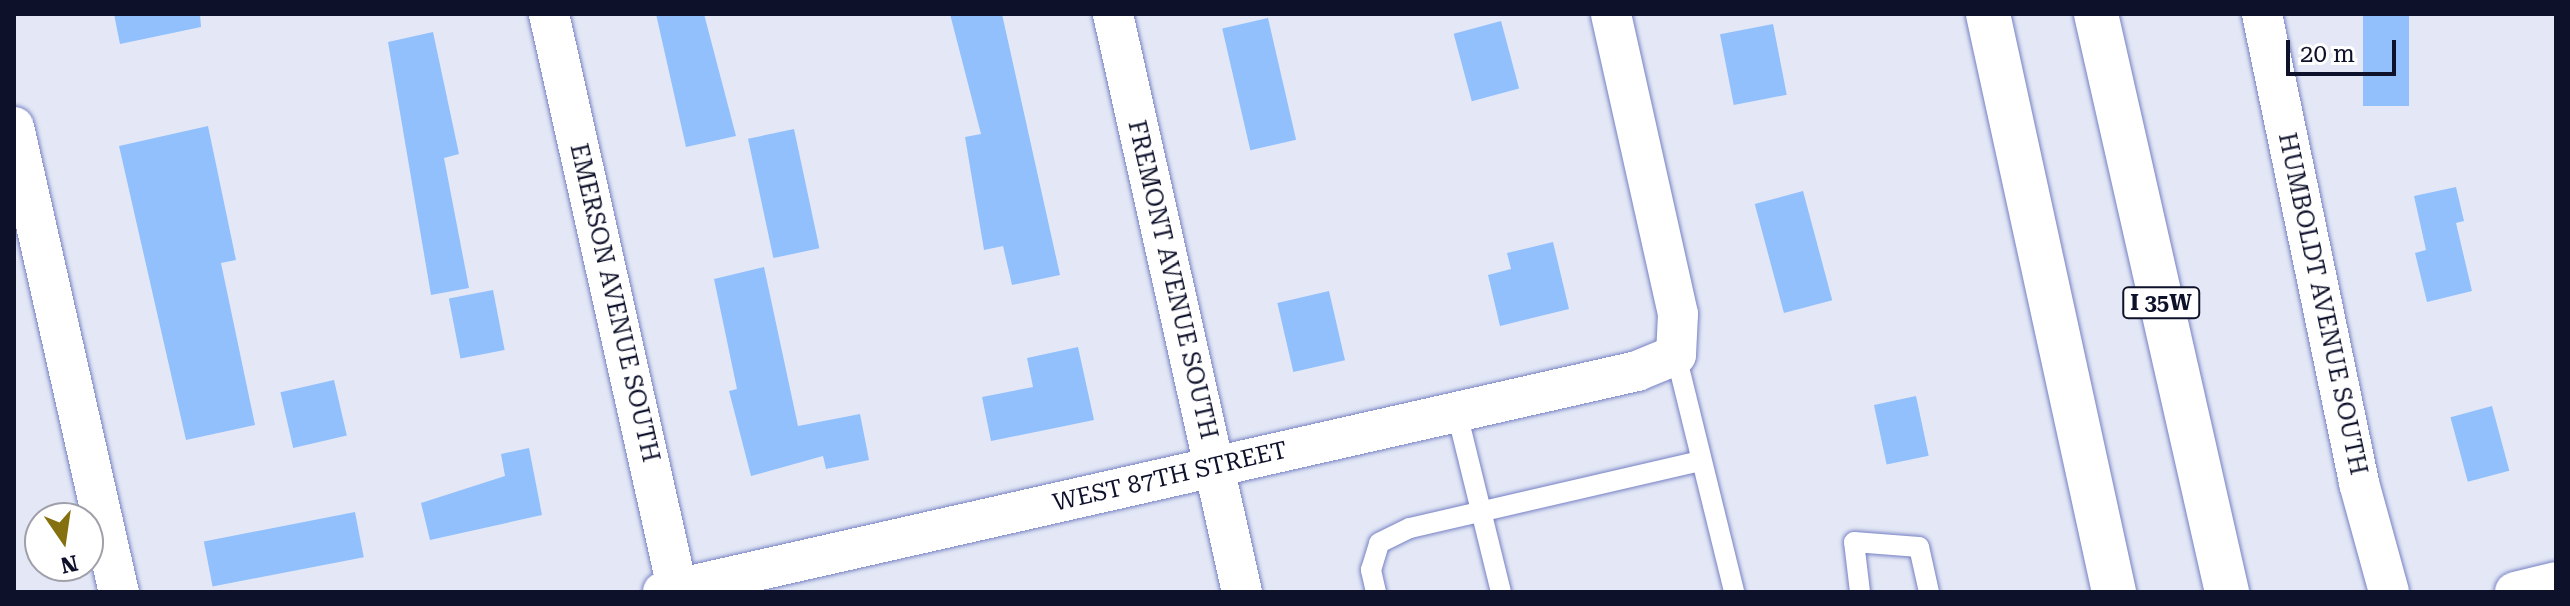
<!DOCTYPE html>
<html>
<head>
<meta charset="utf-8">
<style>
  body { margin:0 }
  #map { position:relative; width:2570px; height:606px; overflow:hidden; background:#e4e8f6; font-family:"Roboto Serif",serif }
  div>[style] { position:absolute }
  .building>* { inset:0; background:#91c0fd; transform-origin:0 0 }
  .roads { filter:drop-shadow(0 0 2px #7681c3) drop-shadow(0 0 2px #7681c3) }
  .service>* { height:20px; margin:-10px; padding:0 10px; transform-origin:10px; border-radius:10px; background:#fff }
  .minor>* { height:40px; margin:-20px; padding:0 20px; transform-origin:20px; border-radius:20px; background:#fff }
  .motorway>* { height:44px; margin:-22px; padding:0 22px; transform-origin:22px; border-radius:22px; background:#fff }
  span { translate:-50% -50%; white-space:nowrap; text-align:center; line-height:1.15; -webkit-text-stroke:7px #fff; paint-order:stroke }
  .shield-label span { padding:2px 6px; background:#fff; border:2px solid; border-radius:6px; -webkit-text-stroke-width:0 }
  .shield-label { font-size:22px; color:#0e112a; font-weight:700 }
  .street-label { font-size:24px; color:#0e112a }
  .frame { position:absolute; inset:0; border:16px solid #0e112a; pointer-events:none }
  .north { position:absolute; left:24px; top:502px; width:80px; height:80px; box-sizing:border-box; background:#fff; border:2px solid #9fa0aa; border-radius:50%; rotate:167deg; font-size:22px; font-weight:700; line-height:32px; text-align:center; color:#0e112a }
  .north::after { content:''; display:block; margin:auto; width:28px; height:36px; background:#85700f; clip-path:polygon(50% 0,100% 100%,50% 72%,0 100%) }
  .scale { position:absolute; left:2286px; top:40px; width:110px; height:36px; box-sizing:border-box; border:4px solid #0e112a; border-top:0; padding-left:10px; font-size:24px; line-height:28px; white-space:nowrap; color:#0e112a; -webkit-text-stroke:6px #fff; paint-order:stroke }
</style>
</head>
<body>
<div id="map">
  <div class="building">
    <div style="clip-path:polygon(114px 14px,200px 14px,201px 27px,120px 44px)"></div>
    <div style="clip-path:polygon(656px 14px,704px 14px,736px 136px,686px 147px)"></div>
    <div style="clip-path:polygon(950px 14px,1002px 14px,1060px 275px,1012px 285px,1003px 246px,984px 250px,965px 137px,981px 134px)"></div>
    <div style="left:2363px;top:14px;width:46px;height:92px"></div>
    <div style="left:1268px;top:18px;width:125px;height:47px;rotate:77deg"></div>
    <div style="left:1501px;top:21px;width:70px;height:49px;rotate:75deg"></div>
    <div style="left:1773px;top:24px;width:72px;height:54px;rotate:79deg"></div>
    <div style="clip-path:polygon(433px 32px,459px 154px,444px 158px,469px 288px,431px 295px,388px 42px)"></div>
    <div style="clip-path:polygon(208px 126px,236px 260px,221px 263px,255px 425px,186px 440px,119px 146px)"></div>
    <div style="left:794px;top:129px;width:122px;height:47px;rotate:78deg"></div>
    <div style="clip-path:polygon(2456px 187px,2464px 221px,2456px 223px,2472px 291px,2427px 302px,2415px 253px,2426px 250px,2414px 196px)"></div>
    <div style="left:1803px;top:191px;width:113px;height:50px;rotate:75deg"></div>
    <div style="clip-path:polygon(1553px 242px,1569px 309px,1500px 326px,1488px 275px,1511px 269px,1507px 253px)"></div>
    <div style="clip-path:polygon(764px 267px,798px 426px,860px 414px,869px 460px,826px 469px,823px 456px,751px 476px,729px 391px,737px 389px,714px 279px)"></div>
    <div style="left:493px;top:290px;width:61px;height:45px;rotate:79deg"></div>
    <div style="left:1329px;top:291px;width:71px;height:53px;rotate:77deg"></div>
    <div style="clip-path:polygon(1078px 347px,1094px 420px,991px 441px,982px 397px,1033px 387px,1027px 358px)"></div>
    <div style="left:334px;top:380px;width:57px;height:55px;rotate:77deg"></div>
    <div style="left:1916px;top:396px;width:61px;height:43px;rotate:78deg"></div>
    <div style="left:2492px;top:406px;width:67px;height:43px;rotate:75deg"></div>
    <div style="clip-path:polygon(529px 448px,542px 515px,430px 540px,421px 503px,505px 476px,501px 454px)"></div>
    <div style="left:355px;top:512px;width:46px;height:154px;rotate:79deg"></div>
  </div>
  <div class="roads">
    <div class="service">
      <div style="left:1676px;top:355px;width:244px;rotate:76.2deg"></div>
      <div style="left:1457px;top:413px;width:184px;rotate:76.2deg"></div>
      <div style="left:1376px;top:592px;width:23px;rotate:-103deg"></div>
      <div style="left:1371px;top:570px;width:28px;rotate:-73deg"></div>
      <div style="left:1379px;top:543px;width:34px;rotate:-26deg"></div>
      <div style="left:1410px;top:528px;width:299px;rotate:-13deg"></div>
      <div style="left:1860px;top:592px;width:50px;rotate:-96.8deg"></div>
      <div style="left:1854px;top:542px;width:65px;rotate:4.4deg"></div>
      <div style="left:1919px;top:547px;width:46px;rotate:77.5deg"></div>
    </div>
    <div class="minor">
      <div style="left:549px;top:14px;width:592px;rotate:77.42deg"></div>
      <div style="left:1113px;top:14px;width:592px;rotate:77.42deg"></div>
      <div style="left:2262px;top:14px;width:479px;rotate:78.3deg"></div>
      <div style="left:2359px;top:483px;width:113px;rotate:74.6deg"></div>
      <div style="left:14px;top:127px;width:477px;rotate:77.3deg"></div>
      <div style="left:663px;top:592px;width:999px;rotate:-12.78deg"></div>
      <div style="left:1637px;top:371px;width:42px;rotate:-22.3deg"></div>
      <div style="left:1676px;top:355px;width:41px;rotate:-87.2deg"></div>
      <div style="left:1678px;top:314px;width:307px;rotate:-102.6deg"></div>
      <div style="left:2515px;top:592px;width:42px;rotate:-13.7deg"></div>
    </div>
    <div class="motorway">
      <div style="left:1988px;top:14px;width:592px;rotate:77.7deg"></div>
      <div style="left:2096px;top:14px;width:593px;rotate:77.23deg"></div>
    </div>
  </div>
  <div class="shield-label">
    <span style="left:2161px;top:303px">I 35W</span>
  </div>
  <div class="street-label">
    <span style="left:1172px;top:280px;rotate:77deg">FREMONT AVENUE SOUTH</span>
    <span style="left:614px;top:303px;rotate:77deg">EMERSON AVENUE SOUTH</span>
    <span style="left:2322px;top:304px;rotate:78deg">HUMBOLDT AVENUE SOUTH</span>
    <span style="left:1170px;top:477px;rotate:-13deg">WEST 87TH STREET</span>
  </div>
  <div class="frame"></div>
  <div class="north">N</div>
  <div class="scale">20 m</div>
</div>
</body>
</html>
